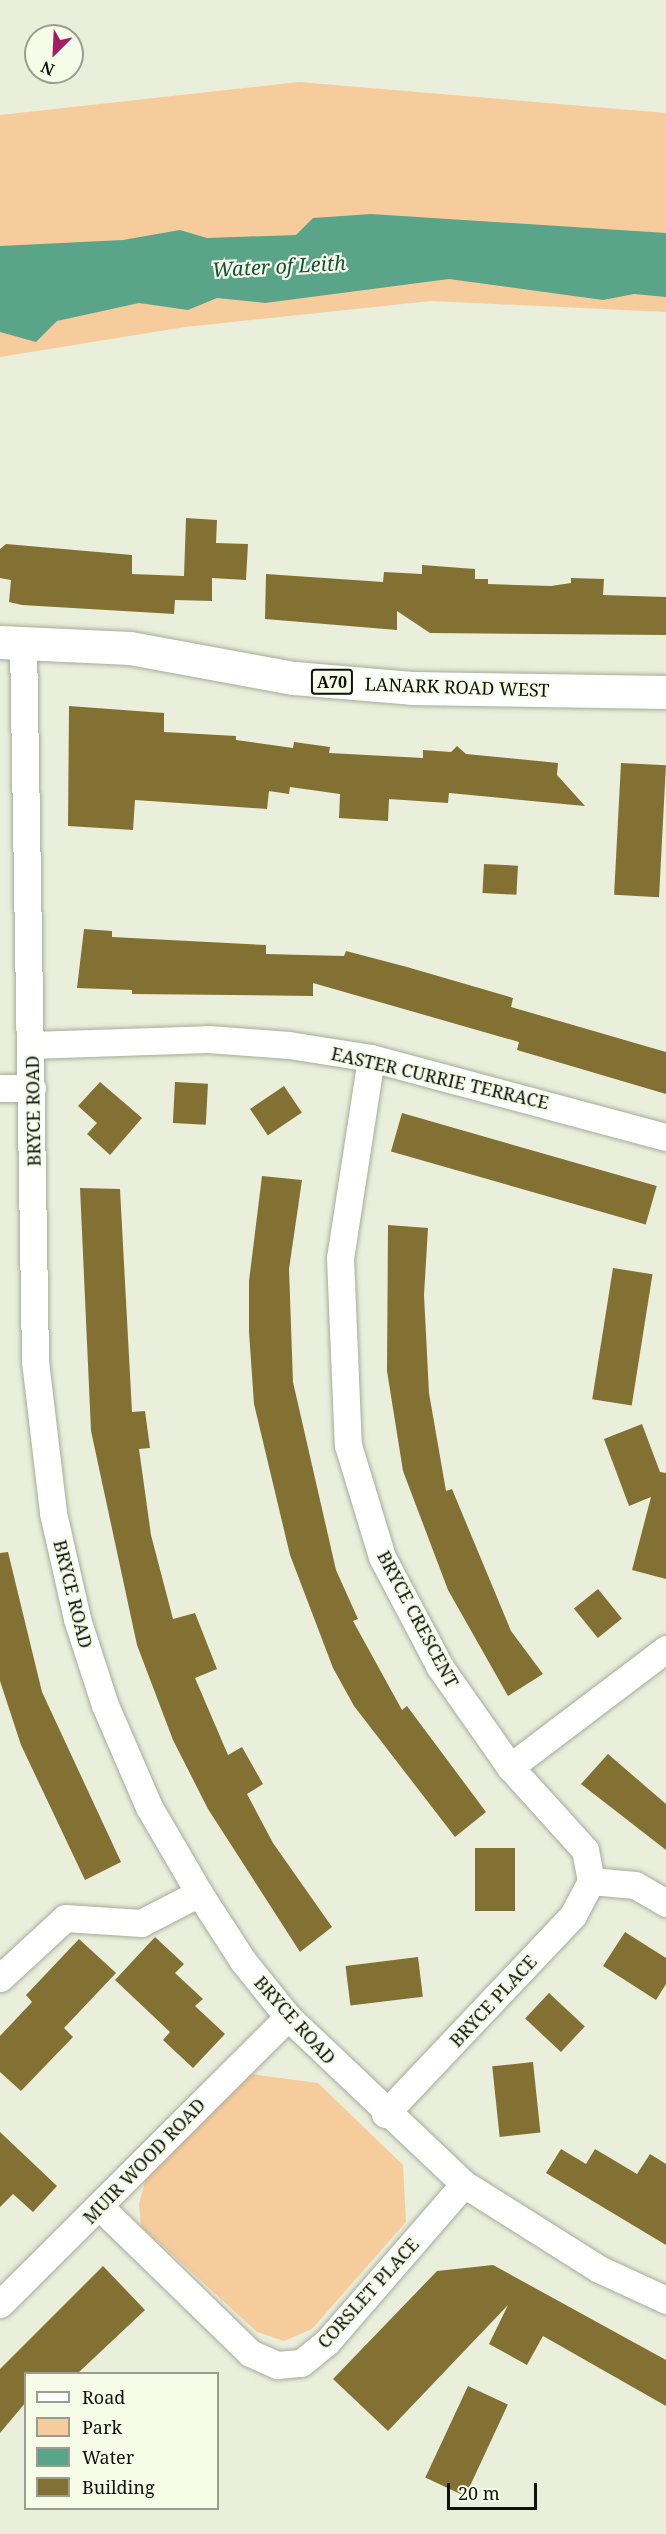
<!DOCTYPE html>
<html>
<head>
<meta charset="utf-8">
<style>
  body { margin:0 }
  #map { position:relative; width:666px; height:2534px; overflow:hidden; background:#eaefdc; font-family:"Noto Serif",serif }
  div>[style] { position:absolute }
  .green>* { inset:0; background:#f7cc9c }
  .water>* { inset:0; background:#5aa489 }
  .building>* { inset:0; background:#837133; transform-origin:0 0 }
  .roads { filter:drop-shadow(0 0 2px #a7ab99) drop-shadow(0 0 2px #a7ab99) }
  .street>* { height:27px; margin:-13.5px; padding:0 13.5px; transform-origin:13.5px; border-radius:13.5px; background:#fff }
  .primary>* { height:33px; margin:-16.5px; padding:0 16.5px; transform-origin:16.5px; border-radius:16.5px; background:#fff }
  span { translate:-50% -50%; white-space:nowrap; text-align:center; line-height:1.15; -webkit-text-stroke:4.5px #f7fce9; paint-order:stroke }
  .shield-label span { padding:2px 4px; background:#f7fce9; border:2px solid; border-radius:4px; -webkit-text-stroke-width:0 }
  .shield-label { font-size:16px; color:#0f110a; font-weight:700 }
  .street-label { font-size:18px; color:#0f110a }
  .water-label { font-size:20px; color:#13503e; font-style:italic }
  .legend { position:absolute; left:24px; top:2372px; width:195px; height:138px; box-sizing:border-box; background:#f7fce9; border:2px solid #9a9e90; margin:0; padding:8px 10px; list-style:none; font-size:18px; color:#0f110a }
  .legend li { display:flex; align-items:center; gap:12px; height:30px }
  .legend b { width:30px; border:2px solid #9a9e90 }
  .north { position:absolute; left:24px; top:24px; width:60px; height:60px; box-sizing:border-box; background:#f7fce9; border:2px solid #9a9e90; border-radius:50%; rotate:204deg; font-size:16px; font-weight:700; line-height:24px; text-align:center; color:#0f110a }
  .north::after { content:''; display:block; margin:auto; width:21px; height:27px; background:#a51c65; clip-path:polygon(50% 0,100% 100%,50% 72%,0 100%) }
  .scale { position:absolute; left:447px; top:2483px; width:90px; height:27px; box-sizing:border-box; border:3px solid #0f110a; border-top:0; padding-left:8px; font-size:18px; line-height:21px; white-space:nowrap; color:#0f110a; -webkit-text-stroke:4px #f7fce9; paint-order:stroke }
</style>
</head>
<body>
<div id="map">
  <div class="green">
    <div style="clip-path:polygon(299px 82px,666px 113px,666px 312px,431px 301px,185px 327px,0 357px,0 115px)"></div>
    <div style="clip-path:polygon(250px 2074px,318px 2083px,403px 2165px,406px 2222px,312px 2329px,284px 2341px,257px 2332px,141px 2226px,139px 2204px,146px 2178px)"></div>
  </div>
  <div class="water">
    <div style="clip-path:polygon(371px 214px,666px 233px,666px 297px,634px 294px,603px 300px,449px 279px,265px 303px,217px 298px,188px 310px,139px 303px,57px 321px,36px 342px,0 332px,0 246px,123px 240px,180px 230px,207px 238px,296px 235px,313px 218px)"></div>
  </div>
  <div class="building">
    <div style="clip-path:polygon(186px 518px,217px 520px,216px 543px,248px 544px,246px 580px,212px 578px,212px 601px,175px 600px,174px 614px,22px 605px,9px 602px,11px 580px,0 578px,0 549px,6px 544px,132px 555px,132px 574px,184px 576px)"></div>
    <div style="clip-path:polygon(422px 565px,475px 569px,475px 579px,488px 579px,488px 584px,551px 586px,571px 583px,571px 578px,604px 579px,603px 595px,666px 597px,666px 635px,430px 633px,397px 611px,397px 630px,265px 619px,266px 574px,383px 582px,384px 572px,422px 574px)"></div>
    <div style="clip-path:polygon(69px 706px,164px 713px,164px 732px,236px 736px,236px 740px,293px 748px,294px 742px,330px 747px,329px 753px,423px 758px,423px 750px,451px 752px,457px 746px,466px 754px,558px 763px,557px 775px,585px 806px,449px 793px,448px 803px,389px 799px,388px 821px,339px 818px,340px 794px,290px 787px,289px 794px,269px 791px,267px 809px,135px 800px,133px 830px,68px 826px)"></div>
    <div style="left:621px;top:763px;width:45px;height:132px;rotate:3deg"></div>
    <div style="left:484px;top:864px;width:34px;height:29px;rotate:3deg"></div>
    <div style="clip-path:polygon(84px 929px,112px 931px,112px 937px,266px 945px,266px 954px,344px 956px,346px 951px,407px 967px,513px 998px,511px 1007px,666px 1052px,666px 1094px,517px 1050px,519px 1042px,313px 983px,313px 996px,132px 994px,132px 990px,77px 988px)"></div>
    <div style="clip-path:polygon(100px 1082px,142px 1118px,110px 1155px,87px 1134px,97px 1123px,78px 1106px)"></div>
    <div style="left:175px;top:1082px;width:33px;height:41px;rotate:3deg"></div>
    <div style="left:284px;top:1086px;width:32px;height:41px;rotate:56deg"></div>
    <div style="left:402px;top:1113px;width:265px;height:40px;rotate:16deg"></div>
    <div style="clip-path:polygon(262px 1176px,302px 1180px,289px 1269px,293px 1382px,336px 1570px,358px 1619px,353px 1621px,402px 1710px,407px 1706px,486px 1812px,455px 1837px,354px 1706px,333px 1668px,290px 1555px,254px 1404px,249px 1332px,249px 1281px)"></div>
    <div style="clip-path:polygon(80px 1188px,120px 1189px,132px 1412px,145px 1411px,150px 1448px,139px 1449px,151px 1535px,173px 1619px,195px 1613px,217px 1669px,195px 1678px,228px 1755px,242px 1747px,263px 1784px,247px 1794px,273px 1843px,332px 1927px,300px 1952px,208px 1809px,173px 1740px,137px 1645px,91px 1431px)"></div>
    <div style="clip-path:polygon(388px 1225px,428px 1228px,424px 1295px,429px 1393px,446px 1491px,452px 1489px,511px 1631px,543px 1674px,508px 1696px,448px 1590px,403px 1471px,387px 1371px)"></div>
    <div style="left:613px;top:1268px;width:40px;height:133px;rotate:9deg"></div>
    <div style="clip-path:polygon(642px 1424px,660px 1472px,666px 1473px,666px 1579px,632px 1570px,651px 1497px,629px 1506px,604px 1439px)"></div>
    <div style="clip-path:polygon(8px 1552px,42px 1692px,121px 1862px,85px 1880px,21px 1745px,0 1681px,0 1553px)"></div>
    <div style="left:598px;top:1589px;width:38px;height:31px;rotate:51deg"></div>
    <div style="clip-path:polygon(608px 1754px,666px 1804px,666px 1850px,581px 1784px)"></div>
    <div style="left:475px;top:1848px;width:40px;height:63px"></div>
    <div style="clip-path:polygon(625px 1932px,666px 1958px,666px 1984px,656px 2000px,603px 1966px)"></div>
    <div style="clip-path:polygon(155px 1937px,184px 1964px,175px 1973px,203px 1999px,195px 2006px,225px 2034px,193px 2068px,163px 2040px,170px 2032px,115px 1980px)"></div>
    <div style="clip-path:polygon(79px 1939px,116px 1973px,64px 2028px,73px 2037px,21px 2091px,0 2072px,0 2036px,32px 2002px,26px 1995px)"></div>
    <div style="left:418px;top:1957px;width:40px;height:73px;rotate:83deg"></div>
    <div style="left:549px;top:1993px;width:49px;height:35px;rotate:43deg"></div>
    <div style="left:533px;top:2062px;width:71px;height:41px;rotate:84deg"></div>
    <div style="clip-path:polygon(0 2132px,57px 2186px,33px 2212px,13px 2194px,0 2207px)"></div>
    <div style="clip-path:polygon(561px 2149px,586px 2164px,595px 2149px,637px 2174px,650px 2154px,666px 2164px,666px 2245px,546px 2173px)"></div>
    <div style="clip-path:polygon(493px 2265px,666px 2360px,666px 2406px,543px 2336px,527px 2365px,489px 2344px,508px 2305px,388px 2431px,333px 2379px,437px 2271px)"></div>
    <div style="clip-path:polygon(103px 2266px,145px 2310px,78px 2373px,26px 2373px,26px 2402px,0 2433px,0 2369px)"></div>
    <div style="left:468px;top:2386px;width:44px;height:101px;rotate:25deg"></div>
  </div>
  <div class="roads">
    <div class="street">
      <div style="left:23px;top:642px;width:719px;rotate:89.04deg"></div>
      <div style="left:35px;top:1361px;width:153px;rotate:83.2deg"></div>
      <div style="left:53px;top:1513px;width:109px;rotate:77.2deg"></div>
      <div style="left:77px;top:1619px;width:90px;rotate:72deg"></div>
      <div style="left:105px;top:1705px;width:111px;rotate:66.7deg"></div>
      <div style="left:149px;top:1807px;width:99px;rotate:59.8deg"></div>
      <div style="left:199px;top:1893px;width:81px;rotate:57.1deg"></div>
      <div style="left:243px;top:1961px;width:72px;rotate:51.2deg"></div>
      <div style="left:288px;top:2017px;width:243px;rotate:43.5deg"></div>
      <div style="left:464px;top:2184px;width:160px;rotate:32.2deg"></div>
      <div style="left:599px;top:2269px;width:74px;rotate:24.8deg"></div>
      <div style="left:31px;top:1045px;width:177px;rotate:-1.9deg"></div>
      <div style="left:208px;top:1039px;width:81px;rotate:4.2deg"></div>
      <div style="left:289px;top:1045px;width:83px;rotate:9deg"></div>
      <div style="left:371px;top:1058px;width:305px;rotate:15deg"></div>
      <div style="left:371px;top:1058px;width:202px;rotate:98.8deg"></div>
      <div style="left:340px;top:1258px;width:187px;rotate:87.6deg"></div>
      <div style="left:348px;top:1445px;width:117px;rotate:73.1deg"></div>
      <div style="left:382px;top:1557px;width:124px;rotate:62.2deg"></div>
      <div style="left:440px;top:1667px;width:122px;rotate:55deg"></div>
      <div style="left:510px;top:1767px;width:112px;rotate:47.9deg"></div>
      <div style="left:585px;top:1850px;width:32px;rotate:79deg"></div>
      <div style="left:591px;top:1881px;width:44px;rotate:5.2deg"></div>
      <div style="left:635px;top:1885px;width:36px;rotate:30deg"></div>
      <div style="left:0;top:1088px;width:32px"></div>
      <div style="left:510px;top:1767px;width:196px;rotate:-37.1deg"></div>
      <div style="left:0;top:1978px;width:88px;rotate:-42.7deg"></div>
      <div style="left:65px;top:1918px;width:76px;rotate:3.8deg"></div>
      <div style="left:141px;top:1923px;width:65px;rotate:-27.3deg"></div>
      <div style="left:385px;top:2114px;width:274px;rotate:-46.6deg"></div>
      <div style="left:573px;top:1915px;width:38px;rotate:-62deg"></div>
      <div style="left:99px;top:2206px;width:211px;rotate:44.2deg"></div>
      <div style="left:250px;top:2353px;width:30px;rotate:24deg"></div>
      <div style="left:277px;top:2365px;width:24px;rotate:-5deg"></div>
      <div style="left:301px;top:2363px;width:33px;rotate:-39deg"></div>
      <div style="left:327px;top:2342px;width:209px;rotate:-49.1deg"></div>
      <div style="left:0;top:2304px;width:407px;rotate:-44.9deg"></div>
    </div>
    <div class="primary">
      <div style="left:0;top:642px;width:130px;rotate:2.6deg"></div>
      <div style="left:130px;top:648px;width:167px;rotate:10.4deg"></div>
      <div style="left:294px;top:678px;width:118px;rotate:4.8deg"></div>
      <div style="left:412px;top:688px;width:254px;rotate:0.9deg"></div>
    </div>
  </div>
  <div class="shield-label">
    <span style="left:332px;top:682px">A70</span>
  </div>
  <div class="street-label">
    <span style="left:457px;top:687px;rotate:2deg">LANARK ROAD WEST</span>
    <span style="left:440px;top:1078px;rotate:13deg">EASTER CURRIE TERRACE</span>
    <span style="left:33px;top:1111px;rotate:-91deg">BRYCE ROAD</span>
    <span style="left:73px;top:1594px;rotate:76deg">BRYCE ROAD</span>
    <span style="left:418px;top:1619px;rotate:62deg">BRYCE CRESCENT</span>
    <span style="left:493px;top:2001px;rotate:-47deg">BRYCE PLACE</span>
    <span style="left:295px;top:2020px;rotate:48deg">BRYCE ROAD</span>
    <span style="left:144px;top:2161px;rotate:-46deg">MUIR WOOD ROAD</span>
    <span style="left:368px;top:2293px;rotate:-48deg">CORSLET PLACE</span>
  </div>
  <div class="water-label">
    <span style="left:279px;top:266px;rotate:-3deg">Water of Leith</span>
  </div>
  <ul class="legend">
  <li><b style="height:8px;background:#fff"></b>Road</li>
  <li><b style="height:16px;background:#f7cc9c"></b>Park</li>
  <li><b style="height:16px;background:#5aa489"></b>Water</li>
  <li><b style="height:16px;background:#837133"></b>Building</li>
  </ul>
  <div class="north">N</div>
  <div class="scale">20 m</div>
</div>
</body>
</html>
